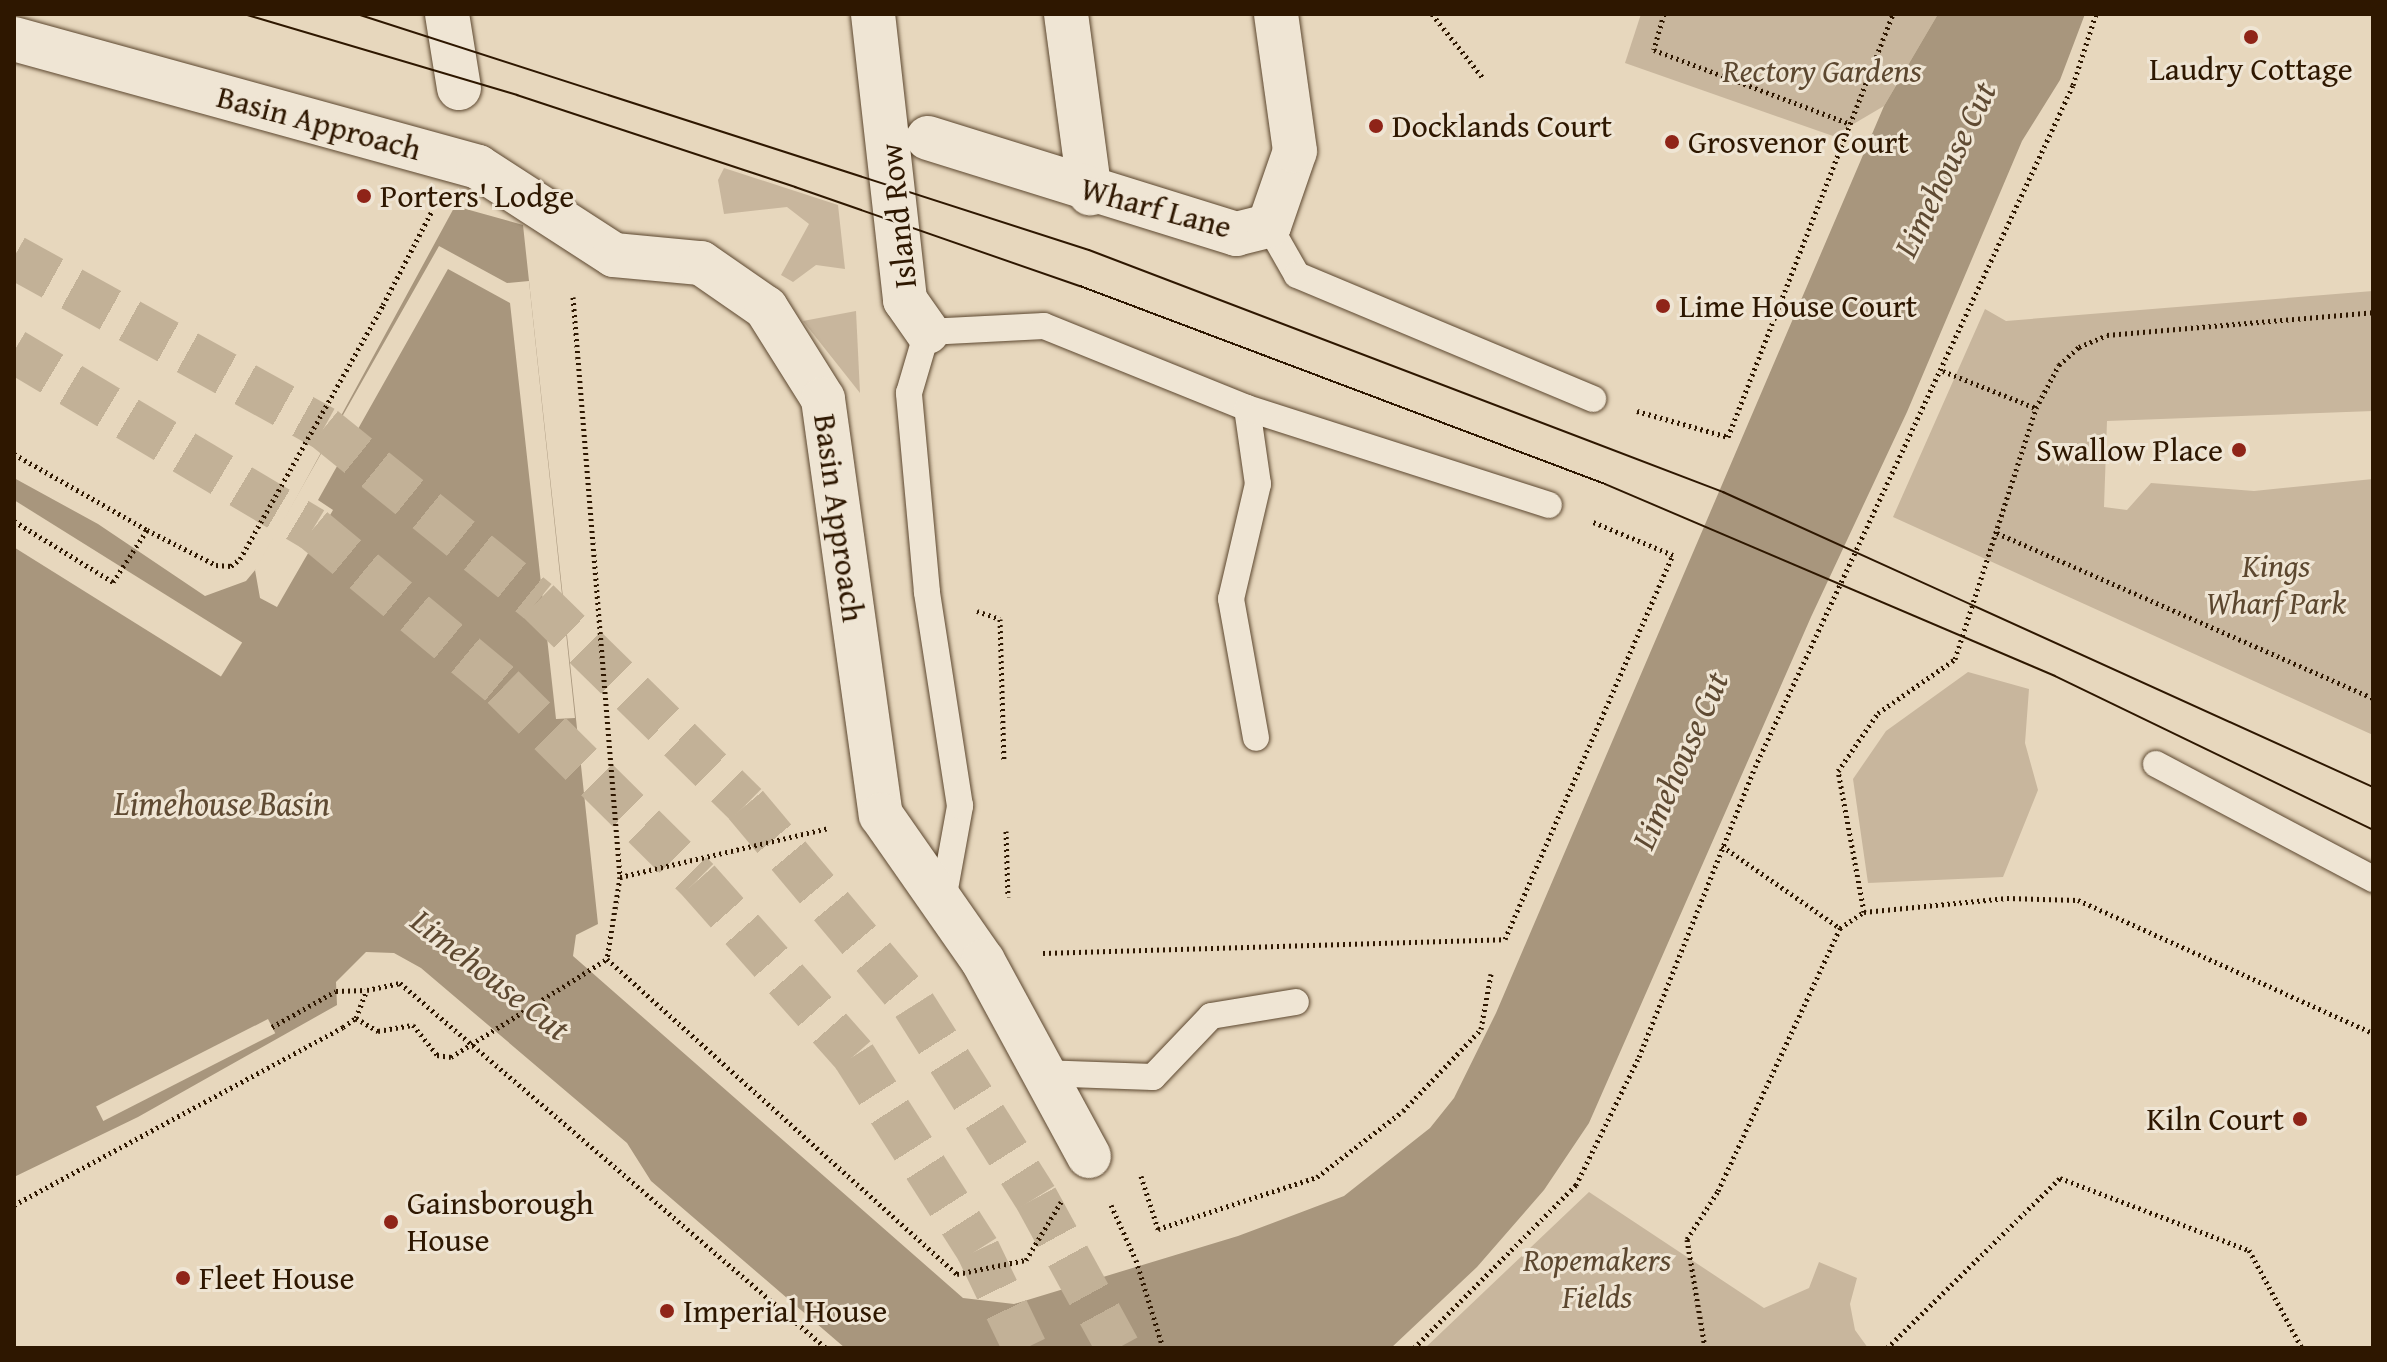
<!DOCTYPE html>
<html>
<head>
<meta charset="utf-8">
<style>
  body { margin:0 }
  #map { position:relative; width:2387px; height:1362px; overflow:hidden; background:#e7d7bd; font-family:"Gentium Book Plus",serif }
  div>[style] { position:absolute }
  .green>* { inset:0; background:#c8b69d }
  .water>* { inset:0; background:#a8967d }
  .pier>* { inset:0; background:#e7d7bd; transform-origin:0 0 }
  .highway-tunnel>* { height:44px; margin-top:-22px; transform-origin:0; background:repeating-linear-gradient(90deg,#c2b197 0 44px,transparent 0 66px) }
  .path>* { height:5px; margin-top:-2.5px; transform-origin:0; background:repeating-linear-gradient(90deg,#2e1700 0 2px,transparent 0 6px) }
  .roads { filter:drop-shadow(0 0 2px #5c472f) drop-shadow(0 0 2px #5c472f) }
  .lane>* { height:26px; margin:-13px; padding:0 13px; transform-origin:13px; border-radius:13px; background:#efe5d4 }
  .street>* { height:44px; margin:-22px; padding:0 22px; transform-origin:22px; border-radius:22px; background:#efe5d4 }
  .tram>* { height:2px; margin:-1px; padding:0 1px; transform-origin:1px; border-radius:1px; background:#2e1700 }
  .path-bridge>* { height:5px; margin-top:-2.5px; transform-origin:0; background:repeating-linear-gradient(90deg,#2e1700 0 2px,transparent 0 6px) }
  .dots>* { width:22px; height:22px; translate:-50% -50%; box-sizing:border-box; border:4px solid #efe5d4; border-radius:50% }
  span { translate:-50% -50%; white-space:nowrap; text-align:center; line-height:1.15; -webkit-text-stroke:6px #efe5d4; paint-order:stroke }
  .poi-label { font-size:32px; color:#2e1700 }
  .left { translate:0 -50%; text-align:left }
  .right { translate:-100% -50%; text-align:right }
  .park-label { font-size:32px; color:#5c472f; font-style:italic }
  .street-label { font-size:32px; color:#2e1700 }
  .water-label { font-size:34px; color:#5f4a32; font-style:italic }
  .frame { position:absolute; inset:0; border:16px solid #2e1700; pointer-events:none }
</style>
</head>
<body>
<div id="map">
  <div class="green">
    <div style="clip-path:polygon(1641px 14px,1938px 14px,1884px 106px,1833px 136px,1625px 63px)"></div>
    <div style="clip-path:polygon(724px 168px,838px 205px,845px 269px,816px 265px,793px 282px,781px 275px,809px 224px,787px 207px,724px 214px,718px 180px)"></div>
    <div style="clip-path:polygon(2373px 291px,2373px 411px,2107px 421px,2104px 507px,2127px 510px,2151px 483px,2254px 491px,2373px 479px,2373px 735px,1893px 517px,1985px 309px,2006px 321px)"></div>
    <div style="clip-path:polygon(856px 311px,860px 393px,803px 321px)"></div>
    <div style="clip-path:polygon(1968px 672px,2029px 689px,2025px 743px,2038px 790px,2003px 877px,1868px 883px,1853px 779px,1886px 731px)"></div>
    <div style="clip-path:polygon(1589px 1192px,1764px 1308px,1809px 1288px,1819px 1262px,1857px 1278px,1850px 1304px,1855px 1330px,1868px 1348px,1425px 1348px)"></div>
  </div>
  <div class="water">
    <div style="clip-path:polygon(1938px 14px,2085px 14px,2060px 80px,2022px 141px,1907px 412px,1811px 617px,1589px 1123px,1544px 1190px,1477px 1267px,1391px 1348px,845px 1348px,651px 1181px,627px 1143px,421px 968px,394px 953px,366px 952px,336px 982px,337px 1005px,138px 1117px,14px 1177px,14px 478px,98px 524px,205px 596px,246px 581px,261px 563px,455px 206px,523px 225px,598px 924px,576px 935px,573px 956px,963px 1298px,1014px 1304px,1238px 1236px,1344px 1196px,1430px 1128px,1454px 1098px,1496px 1013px,1884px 106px)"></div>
  </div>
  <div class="pier">
    <div style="clip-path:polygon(439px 246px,507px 283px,529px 281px,575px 718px,556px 719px,510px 303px,448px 269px,318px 500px,333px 510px,277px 607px,260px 598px,255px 570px)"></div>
    <div style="left:14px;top:500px;width:269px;height:40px;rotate:32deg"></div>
    <div style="left:268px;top:1019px;width:16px;height:193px;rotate:63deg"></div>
  </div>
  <div class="highway-tunnel">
    <div style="left:14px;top:257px;width:354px;rotate:28.9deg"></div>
    <div style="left:324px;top:428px;width:275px;rotate:39deg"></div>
    <div style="left:538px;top:601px;width:291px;rotate:44.4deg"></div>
    <div style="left:746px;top:805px;width:261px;rotate:50deg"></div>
    <div style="left:914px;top:1005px;width:228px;rotate:57.7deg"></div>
    <div style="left:1036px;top:1198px;width:171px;rotate:61.3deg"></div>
    <div style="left:14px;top:351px;width:348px;rotate:30.8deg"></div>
    <div style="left:313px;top:529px;width:247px;rotate:39.7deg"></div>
    <div style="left:503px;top:687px;width:274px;rotate:44.7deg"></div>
    <div style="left:698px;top:880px;width:235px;rotate:48.4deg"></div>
    <div style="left:854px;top:1056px;width:230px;rotate:57.4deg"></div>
    <div style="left:978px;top:1250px;width:109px;rotate:64.4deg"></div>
  </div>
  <div class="path">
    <div style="left:1432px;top:14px;width:82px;rotate:51.4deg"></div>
    <div style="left:1664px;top:14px;width:37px;rotate:106deg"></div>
    <div style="left:1654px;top:50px;width:207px;rotate:20.6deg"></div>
    <div style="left:573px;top:297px;width:582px;rotate:85.37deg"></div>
    <div style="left:620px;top:877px;width:83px;rotate:99deg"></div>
    <div style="left:607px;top:959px;width:471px;rotate:42deg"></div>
    <div style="left:957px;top:1274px;width:70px;rotate:-11.5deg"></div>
    <div style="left:1026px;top:1260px;width:68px;rotate:-58.9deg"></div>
    <div style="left:1943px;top:371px;width:100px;rotate:21.7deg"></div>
    <div style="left:1637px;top:411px;width:95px;rotate:15.9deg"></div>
    <div style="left:1728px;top:437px;width:454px;rotate:-68.7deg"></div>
    <div style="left:14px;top:454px;width:153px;rotate:29.7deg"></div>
    <div style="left:147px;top:530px;width:77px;rotate:26.9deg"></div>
    <div style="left:216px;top:565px;width:15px;rotate:4deg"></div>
    <div style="left:231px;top:566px;width:11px;rotate:-38deg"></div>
    <div style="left:240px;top:559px;width:291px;rotate:-60.6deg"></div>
    <div style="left:383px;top:305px;width:106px;rotate:-62.5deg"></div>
    <div style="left:14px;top:521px;width:116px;rotate:31.6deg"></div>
    <div style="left:113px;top:582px;width:62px;rotate:-56.8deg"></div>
    <div style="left:1997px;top:533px;width:411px;rotate:23.7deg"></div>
    <div style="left:977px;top:611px;width:24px;rotate:19deg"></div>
    <div style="left:1000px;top:619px;width:142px;rotate:88.4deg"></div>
    <div style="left:1006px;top:831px;width:66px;rotate:88.3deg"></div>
    <div style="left:1722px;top:846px;width:144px;rotate:34.8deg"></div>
    <div style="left:620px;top:877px;width:215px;rotate:-13.2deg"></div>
    <div style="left:1864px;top:912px;width:143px;rotate:-100.4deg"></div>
    <div style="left:1838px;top:771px;width:70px;rotate:-55.4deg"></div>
    <div style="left:1878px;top:713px;width:94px;rotate:-35deg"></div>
    <div style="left:1955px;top:659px;width:264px;rotate:-72.1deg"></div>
    <div style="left:2036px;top:408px;width:49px;rotate:-61.9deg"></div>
    <div style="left:2059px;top:365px;width:27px;rotate:-42deg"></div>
    <div style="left:2079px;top:347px;width:30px;rotate:-23deg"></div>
    <div style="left:2107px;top:335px;width:267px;rotate:-4.9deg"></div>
    <div style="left:1043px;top:953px;width:462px;rotate:-1.7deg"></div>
    <div style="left:1505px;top:939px;width:419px;rotate:-66.4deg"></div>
    <div style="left:1673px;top:555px;width:89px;rotate:-157.5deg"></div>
    <div style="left:356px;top:1018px;width:26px;rotate:31deg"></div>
    <div style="left:378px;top:1031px;width:36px;rotate:-10deg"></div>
    <div style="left:413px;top:1025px;width:38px;rotate:51deg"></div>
    <div style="left:437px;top:1055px;width:14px;rotate:8deg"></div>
    <div style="left:272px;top:1027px;width:73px;rotate:-29.4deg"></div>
    <div style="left:336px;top:991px;width:30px;rotate:-2deg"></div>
    <div style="left:1141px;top:1176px;width:56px;rotate:72.2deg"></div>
    <div style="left:1158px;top:1229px;width:167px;rotate:-18.1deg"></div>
    <div style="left:1317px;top:1177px;width:108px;rotate:-37.5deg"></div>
    <div style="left:1403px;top:1111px;width:113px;rotate:-46.4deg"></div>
    <div style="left:1481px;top:1029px;width:56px;rotate:-79.7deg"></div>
    <div style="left:14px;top:1205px;width:374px;rotate:-28.4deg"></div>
    <div style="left:343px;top:1027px;width:16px;rotate:-35deg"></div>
    <div style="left:356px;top:1018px;width:30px;rotate:-69deg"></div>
    <div style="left:367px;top:990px;width:34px;rotate:-12deg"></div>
    <div style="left:400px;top:983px;width:561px;rotate:40.59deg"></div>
    <div style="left:1111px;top:1205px;width:60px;rotate:65.6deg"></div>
    <div style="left:1136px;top:1260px;width:92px;rotate:72.9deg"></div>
    <div style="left:1414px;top:1348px;width:230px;rotate:-45.2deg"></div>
    <div style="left:1576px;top:1185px;width:143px;rotate:-63.8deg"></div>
    <div style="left:1639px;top:1057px;width:312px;rotate:-68.2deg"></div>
    <div style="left:1755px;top:767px;width:752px;rotate:-65deg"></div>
    <div style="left:2073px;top:85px;width:75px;rotate:-72.1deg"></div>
    <div style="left:1705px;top:1348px;width:110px;rotate:-99.4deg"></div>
    <div style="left:1687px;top:1239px;width:57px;rotate:-57.1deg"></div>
    <div style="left:1718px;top:1191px;width:290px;rotate:-65.1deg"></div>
    <div style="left:1840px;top:928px;width:29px;rotate:-34deg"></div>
    <div style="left:1864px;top:912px;width:144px;rotate:-5.6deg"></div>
    <div style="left:2007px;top:898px;width:71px;rotate:1.6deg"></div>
    <div style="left:2078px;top:900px;width:324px;rotate:24.3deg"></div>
    <div style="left:1887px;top:1348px;width:243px;rotate:-44.5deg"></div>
    <div style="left:2060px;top:1178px;width:202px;rotate:20.9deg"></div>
    <div style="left:2249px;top:1250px;width:111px;rotate:61.6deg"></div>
  </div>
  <div class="roads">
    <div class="lane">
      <div style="left:1269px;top:226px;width:56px;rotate:60.3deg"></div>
      <div style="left:1297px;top:275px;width:321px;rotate:22.7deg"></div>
      <div style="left:1247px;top:408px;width:77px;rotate:81.8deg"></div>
      <div style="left:1258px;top:484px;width:118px;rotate:103.2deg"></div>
      <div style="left:1231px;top:599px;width:141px;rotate:79.8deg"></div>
      <div style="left:2156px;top:764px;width:246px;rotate:27.9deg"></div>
      <div style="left:943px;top:900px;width:96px;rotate:-79.7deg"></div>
      <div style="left:960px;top:806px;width:217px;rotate:-98.8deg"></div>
      <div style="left:927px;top:592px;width:200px;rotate:-95.2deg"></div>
      <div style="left:909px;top:393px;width:64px;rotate:-73.6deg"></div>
      <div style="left:927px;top:332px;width:117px;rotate:-2.9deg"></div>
      <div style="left:1044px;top:326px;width:219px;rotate:22deg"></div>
      <div style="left:1247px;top:408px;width:317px;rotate:17.8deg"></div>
      <div style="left:1040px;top:1073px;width:113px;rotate:2deg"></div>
      <div style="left:1153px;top:1077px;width:84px;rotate:-46.4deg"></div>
      <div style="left:1211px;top:1016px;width:86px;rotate:-9.4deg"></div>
    </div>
    <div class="street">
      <div style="left:447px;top:14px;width:75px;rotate:80.8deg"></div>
      <div style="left:873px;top:14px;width:288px;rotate:83.6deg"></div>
      <div style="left:905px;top:300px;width:39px;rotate:55deg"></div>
      <div style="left:1066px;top:14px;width:181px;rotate:82.4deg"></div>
      <div style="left:14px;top:39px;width:481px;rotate:15.4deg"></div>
      <div style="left:478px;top:167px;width:162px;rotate:32.9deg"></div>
      <div style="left:614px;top:255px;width:87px;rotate:5.3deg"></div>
      <div style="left:701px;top:263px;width:79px;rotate:34.7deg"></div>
      <div style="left:766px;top:308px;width:107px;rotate:57.9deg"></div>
      <div style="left:823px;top:399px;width:420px;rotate:82.1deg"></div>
      <div style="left:881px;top:815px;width:178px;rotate:55.1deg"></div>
      <div style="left:983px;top:961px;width:222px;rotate:61.5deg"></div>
      <div style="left:928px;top:138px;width:323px;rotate:17.3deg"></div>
      <div style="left:1236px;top:234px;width:34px;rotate:-14deg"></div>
      <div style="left:1269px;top:226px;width:79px;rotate:-70.9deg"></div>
      <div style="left:1295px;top:151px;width:138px;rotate:-97.9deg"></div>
    </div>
  </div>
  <div class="tram">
    <div style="left:244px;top:14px;width:285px;rotate:16.5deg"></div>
    <div style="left:517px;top:95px;width:293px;rotate:18.3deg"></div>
    <div style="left:795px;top:187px;width:302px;rotate:19.2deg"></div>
    <div style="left:1080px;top:286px;width:561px;rotate:20.66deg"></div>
    <div style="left:1605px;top:484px;width:489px;rotate:23.1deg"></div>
    <div style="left:2055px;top:676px;width:353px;rotate:25.8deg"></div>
    <div style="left:357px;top:14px;width:769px;rotate:17.87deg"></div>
    <div style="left:1089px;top:250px;width:679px;rotate:20.89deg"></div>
    <div style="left:1723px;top:492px;width:714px;rotate:24.41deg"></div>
  </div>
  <div class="path-bridge">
    <div style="left:451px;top:1057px;width:184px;rotate:-32.1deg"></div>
  </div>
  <div class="dots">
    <div style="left:2251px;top:37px;background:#8f2418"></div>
    <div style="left:1376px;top:126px;background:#8f2418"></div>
    <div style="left:1672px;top:142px;background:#8f2418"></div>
    <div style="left:364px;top:196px;background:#8f2418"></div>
    <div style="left:1663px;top:306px;background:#8f2418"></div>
    <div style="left:2239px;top:450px;background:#8f2418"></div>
    <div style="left:2300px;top:1119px;background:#8f2418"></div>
    <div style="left:391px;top:1222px;background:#8f2418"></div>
    <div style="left:183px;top:1278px;background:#8f2418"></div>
    <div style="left:667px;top:1311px;background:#8f2418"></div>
  </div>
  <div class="poi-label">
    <span style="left:2251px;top:69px">Laudry Cottage</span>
    <span class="left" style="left:1392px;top:126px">Docklands Court</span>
    <span class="left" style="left:1688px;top:142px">Grosvenor Court</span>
    <span class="left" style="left:380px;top:196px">Porters' Lodge</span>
    <span class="left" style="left:1679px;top:306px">Lime House Court</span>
    <span class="right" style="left:2223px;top:450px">Swallow Place</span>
    <span class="right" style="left:2284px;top:1119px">Kiln Court</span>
    <span class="left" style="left:407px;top:1222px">Gainsborough<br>House</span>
    <span class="left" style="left:199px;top:1278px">Fleet House</span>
    <span class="left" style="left:683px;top:1311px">Imperial House</span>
  </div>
  <div class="park-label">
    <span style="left:1822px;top:71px">Rectory Gardens</span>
    <span style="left:2276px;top:585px">Kings<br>Wharf Park</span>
    <span style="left:1597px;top:1279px">Ropemakers<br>Fields</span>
  </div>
  <div class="street-label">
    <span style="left:319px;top:123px;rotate:15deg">Basin Approach</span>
    <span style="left:1156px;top:208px;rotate:15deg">Wharf Lane</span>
    <span style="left:898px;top:216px;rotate:-96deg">Island Row</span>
    <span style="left:839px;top:518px;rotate:82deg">Basin Approach</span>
  </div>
  <div class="water-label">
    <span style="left:1944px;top:169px;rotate:-64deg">Limehouse Cut</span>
    <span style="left:1679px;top:760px;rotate:-66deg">Limehouse Cut</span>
    <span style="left:222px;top:803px">Limehouse Basin</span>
    <span style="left:491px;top:974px;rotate:38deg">Limehouse Cut</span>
  </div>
  <div class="frame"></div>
</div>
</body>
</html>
